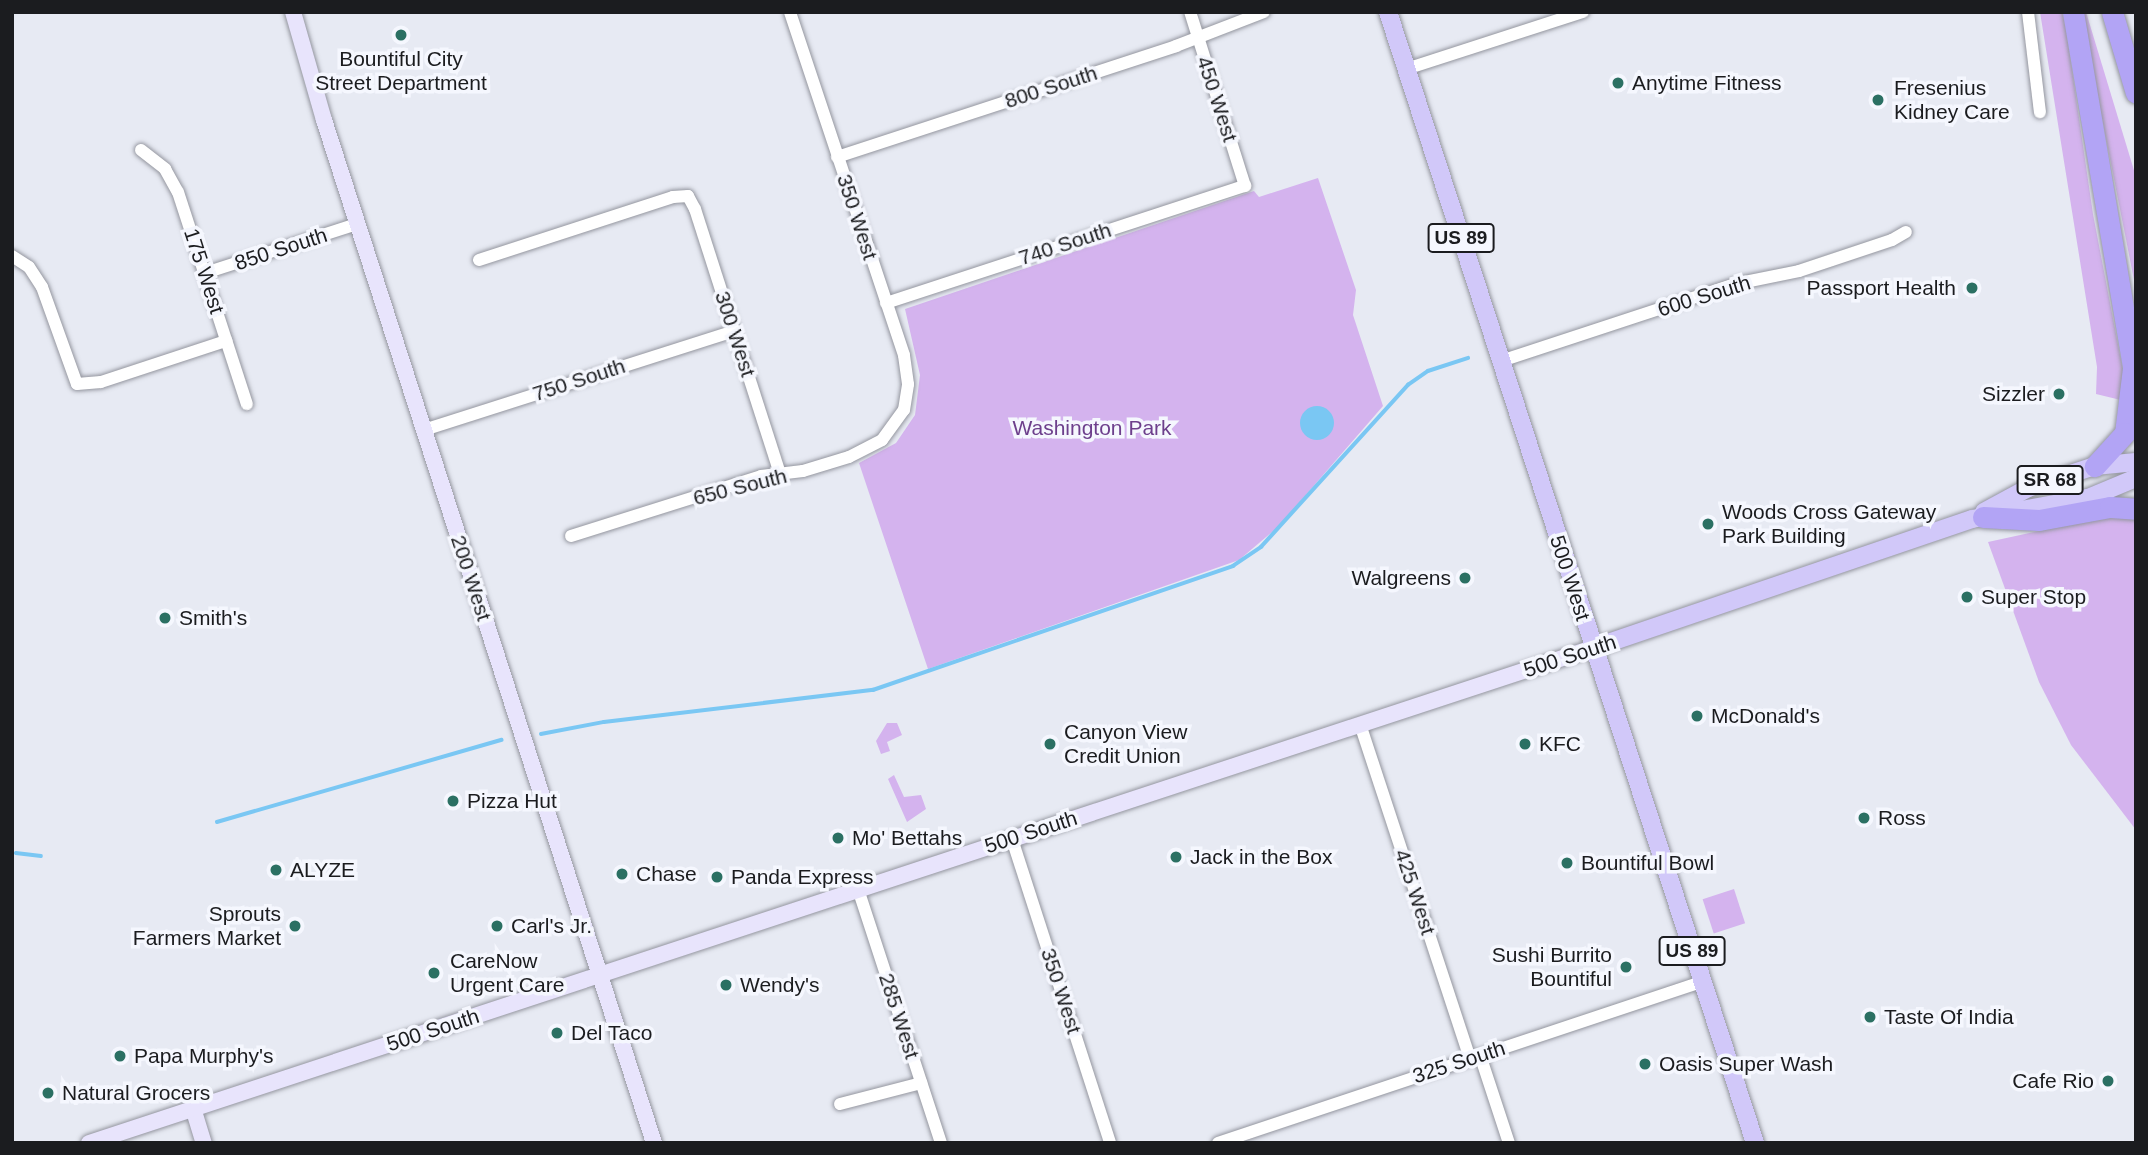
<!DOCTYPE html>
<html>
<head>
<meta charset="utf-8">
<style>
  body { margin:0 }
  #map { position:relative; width:2148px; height:1155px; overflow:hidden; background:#e7eaf3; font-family:Arial,sans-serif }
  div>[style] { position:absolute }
  .green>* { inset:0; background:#d4b3ee; transform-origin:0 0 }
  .water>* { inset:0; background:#7ac7f3 }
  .round { border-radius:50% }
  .stream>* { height:3.5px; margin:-1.75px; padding:0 1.75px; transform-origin:1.75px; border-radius:1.75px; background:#7ac7f3 }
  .roads { filter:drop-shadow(0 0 2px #94969f) drop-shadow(0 0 2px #94969f) }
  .street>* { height:12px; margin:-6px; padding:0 6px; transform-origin:6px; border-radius:6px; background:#fff }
  .secondary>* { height:16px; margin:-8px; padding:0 8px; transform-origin:8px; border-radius:8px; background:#e8e4fc }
  .primary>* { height:18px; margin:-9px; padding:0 9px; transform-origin:9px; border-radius:9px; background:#d1c8f9 }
  .highway>* { height:21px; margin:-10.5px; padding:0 10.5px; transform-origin:10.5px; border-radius:10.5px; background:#b2a4f5 }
  .dots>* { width:19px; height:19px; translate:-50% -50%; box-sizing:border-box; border:4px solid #f5f7fe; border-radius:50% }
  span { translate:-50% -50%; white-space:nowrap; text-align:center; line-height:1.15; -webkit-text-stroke:7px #f5f7fe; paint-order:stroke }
  .shield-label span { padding:2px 5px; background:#f5f7fe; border:2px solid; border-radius:5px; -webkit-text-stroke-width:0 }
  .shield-label { font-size:19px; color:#1b1c1f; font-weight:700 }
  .poi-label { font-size:21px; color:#1b1c1f }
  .left { translate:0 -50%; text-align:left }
  .right { translate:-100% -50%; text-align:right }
  .street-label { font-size:21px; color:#1b1c1f }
  .park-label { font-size:21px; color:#6d3f8c }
  .frame { position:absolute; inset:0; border:14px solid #1b1c1f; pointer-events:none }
</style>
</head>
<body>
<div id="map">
  <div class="green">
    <div style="clip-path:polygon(2040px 12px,2062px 12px,2066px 29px,2093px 214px,2129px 402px,2096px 394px,2097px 367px)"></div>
    <div style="clip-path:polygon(2081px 12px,2086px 12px,2136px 177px,2136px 290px)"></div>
    <div style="clip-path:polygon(1318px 178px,1356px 290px,1353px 315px,1383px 406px,1278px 527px,1239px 560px,928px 669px,859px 463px,896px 443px,915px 415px,920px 375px,905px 309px,1254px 191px,1259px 197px)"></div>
    <div style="clip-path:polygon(2109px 516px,2136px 518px,2136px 830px,2071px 745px,2039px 682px,1988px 542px)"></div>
    <div style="clip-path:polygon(887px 723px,897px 723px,902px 735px,887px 742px,890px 751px,881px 754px,876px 741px)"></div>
    <div style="clip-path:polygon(894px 775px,904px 797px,921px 795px,926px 809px,907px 822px,888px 779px)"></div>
    <div style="left:1734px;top:889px;width:36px;height:33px;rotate:72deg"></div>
  </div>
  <div class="water">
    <div class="round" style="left:1300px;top:406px;width:34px;height:34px"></div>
  </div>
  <div class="stream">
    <div style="left:541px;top:734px;width:64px;rotate:-10.8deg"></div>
    <div style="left:604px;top:722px;width:271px;rotate:-6.8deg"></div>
    <div style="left:873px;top:690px;width:381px;rotate:-19deg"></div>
    <div style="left:1233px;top:566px;width:34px;rotate:-34deg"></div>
    <div style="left:1261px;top:547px;width:219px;rotate:-47.8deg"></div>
    <div style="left:1408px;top:385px;width:24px;rotate:-35deg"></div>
    <div style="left:1428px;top:371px;width:42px;rotate:-18deg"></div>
    <div style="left:217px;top:822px;width:296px;rotate:-16.1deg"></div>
    <div style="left:16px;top:853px;width:25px;rotate:7deg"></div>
  </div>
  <div class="roads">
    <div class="street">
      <div style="left:2028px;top:12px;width:101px;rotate:83.2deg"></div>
      <div style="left:1406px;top:69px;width:186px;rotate:-17.9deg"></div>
      <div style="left:141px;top:150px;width:31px;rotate:38deg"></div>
      <div style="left:165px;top:169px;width:26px;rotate:61deg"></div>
      <div style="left:178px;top:192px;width:223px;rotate:72deg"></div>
      <div style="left:837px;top:157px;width:357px;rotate:-18.1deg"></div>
      <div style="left:1176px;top:46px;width:94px;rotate:-21.1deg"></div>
      <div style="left:12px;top:256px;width:20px;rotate:33deg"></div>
      <div style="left:29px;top:267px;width:24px;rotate:57deg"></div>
      <div style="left:42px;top:287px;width:103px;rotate:70.2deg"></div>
      <div style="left:77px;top:384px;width:24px;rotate:-5deg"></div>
      <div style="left:101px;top:382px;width:132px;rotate:-18.2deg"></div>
      <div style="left:479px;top:260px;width:204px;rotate:-18deg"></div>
      <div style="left:673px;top:197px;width:15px;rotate:-4deg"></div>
      <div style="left:688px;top:196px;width:15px;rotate:62deg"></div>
      <div style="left:695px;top:209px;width:278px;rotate:72.2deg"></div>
      <div style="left:205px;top:273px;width:160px;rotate:-17.9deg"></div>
      <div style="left:886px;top:303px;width:378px;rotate:-18.1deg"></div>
      <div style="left:1245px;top:186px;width:182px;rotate:-107.5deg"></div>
      <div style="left:1501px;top:361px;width:246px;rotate:-18.2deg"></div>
      <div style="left:1735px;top:284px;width:65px;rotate:-11.5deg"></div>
      <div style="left:1799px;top:271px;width:98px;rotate:-18.4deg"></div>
      <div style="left:1892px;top:240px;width:16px;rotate:-30deg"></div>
      <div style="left:424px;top:430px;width:325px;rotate:-17.7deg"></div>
      <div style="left:571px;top:536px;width:199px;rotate:-17.5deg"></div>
      <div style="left:761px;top:476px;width:42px;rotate:-6.8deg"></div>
      <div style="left:803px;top:471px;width:48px;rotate:-16.9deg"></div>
      <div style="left:849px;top:457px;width:37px;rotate:-27deg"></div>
      <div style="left:882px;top:440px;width:37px;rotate:-54deg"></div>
      <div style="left:904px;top:410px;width:26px;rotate:-81deg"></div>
      <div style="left:908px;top:384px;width:29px;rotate:-98deg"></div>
      <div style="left:904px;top:355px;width:361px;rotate:-108.4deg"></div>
      <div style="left:1360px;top:724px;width:353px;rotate:71.8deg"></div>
      <div style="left:1012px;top:839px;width:319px;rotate:72.1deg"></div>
      <div style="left:858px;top:889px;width:267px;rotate:71.9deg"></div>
      <div style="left:1480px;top:1055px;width:93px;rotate:71.8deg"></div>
      <div style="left:840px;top:1104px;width:84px;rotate:-14.5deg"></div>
      <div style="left:1218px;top:1143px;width:509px;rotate:-18.43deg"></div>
    </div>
    <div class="secondary">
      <div style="left:293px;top:12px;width:112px;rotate:74deg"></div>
      <div style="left:324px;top:120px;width:1075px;rotate:72.12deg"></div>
      <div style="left:193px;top:1108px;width:37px;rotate:73deg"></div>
      <div style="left:89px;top:1143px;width:1583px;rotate:-18.22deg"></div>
    </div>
    <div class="primary">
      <div style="left:1388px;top:12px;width:1189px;rotate:72.02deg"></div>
      <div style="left:1984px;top:512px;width:50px;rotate:-28.6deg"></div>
      <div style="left:2028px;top:488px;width:71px;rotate:-18.2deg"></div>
      <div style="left:2095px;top:466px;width:41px;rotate:-5.6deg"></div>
      <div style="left:1593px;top:648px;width:400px;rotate:-18.8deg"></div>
      <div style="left:1972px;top:519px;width:118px;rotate:-10.3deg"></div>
      <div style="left:2088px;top:498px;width:52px;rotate:-22.6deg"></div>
    </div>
    <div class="highway">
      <div style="left:2073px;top:12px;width:361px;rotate:80.4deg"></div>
      <div style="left:2133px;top:368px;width:65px;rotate:97deg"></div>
      <div style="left:2125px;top:433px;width:45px;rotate:132.3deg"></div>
      <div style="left:2112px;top:12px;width:84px;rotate:73.5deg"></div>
      <div style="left:1983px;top:517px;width:56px;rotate:3.1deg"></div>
      <div style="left:2039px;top:520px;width:72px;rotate:-10.4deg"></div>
      <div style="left:2110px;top:507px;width:26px;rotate:4deg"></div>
    </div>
  </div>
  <div class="dots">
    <div style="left:401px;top:35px;background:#2b7063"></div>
    <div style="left:1618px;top:83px;background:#2b7063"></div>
    <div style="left:1878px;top:100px;background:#2b7063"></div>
    <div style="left:1972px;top:288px;background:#2b7063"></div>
    <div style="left:2059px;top:394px;background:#2b7063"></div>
    <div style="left:1708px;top:524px;background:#2b7063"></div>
    <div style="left:1465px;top:578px;background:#2b7063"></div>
    <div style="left:1967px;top:597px;background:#2b7063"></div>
    <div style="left:165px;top:618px;background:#2b7063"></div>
    <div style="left:1697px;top:716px;background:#2b7063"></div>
    <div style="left:1050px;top:744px;background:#2b7063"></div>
    <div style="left:1525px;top:744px;background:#2b7063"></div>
    <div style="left:453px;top:801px;background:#2b7063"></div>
    <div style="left:1864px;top:818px;background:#2b7063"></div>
    <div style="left:838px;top:838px;background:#2b7063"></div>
    <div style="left:1176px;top:857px;background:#2b7063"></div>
    <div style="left:1567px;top:863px;background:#2b7063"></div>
    <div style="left:276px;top:870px;background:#2b7063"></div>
    <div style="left:622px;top:874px;background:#2b7063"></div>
    <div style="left:717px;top:877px;background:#2b7063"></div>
    <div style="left:295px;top:926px;background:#2b7063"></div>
    <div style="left:497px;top:926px;background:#2b7063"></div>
    <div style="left:1626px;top:967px;background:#2b7063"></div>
    <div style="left:434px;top:973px;background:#2b7063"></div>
    <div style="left:726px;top:985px;background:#2b7063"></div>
    <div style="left:1870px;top:1017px;background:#2b7063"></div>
    <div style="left:557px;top:1033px;background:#2b7063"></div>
    <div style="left:120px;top:1056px;background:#2b7063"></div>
    <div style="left:1645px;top:1064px;background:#2b7063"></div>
    <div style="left:2108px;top:1081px;background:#2b7063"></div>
    <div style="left:48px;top:1093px;background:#2b7063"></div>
  </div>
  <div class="shield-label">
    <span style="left:1461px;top:238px">US 89</span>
    <span style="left:2050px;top:480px">SR 68</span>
    <span style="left:1692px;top:951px">US 89</span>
  </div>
  <div class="poi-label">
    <span style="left:401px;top:71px">Bountiful City<br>Street Department</span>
    <span class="left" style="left:1632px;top:83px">Anytime Fitness</span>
    <span class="left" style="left:1894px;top:100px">Fresenius<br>Kidney Care</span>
    <span class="right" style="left:1956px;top:288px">Passport Health</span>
    <span class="right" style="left:2045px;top:394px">Sizzler</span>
    <span class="left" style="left:1722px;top:524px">Woods Cross Gateway<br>Park Building</span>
    <span class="right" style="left:1451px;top:578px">Walgreens</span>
    <span class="left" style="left:1981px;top:597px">Super Stop</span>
    <span class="left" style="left:179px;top:618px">Smith's</span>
    <span class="left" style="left:1711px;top:716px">McDonald's</span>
    <span class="left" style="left:1064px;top:744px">Canyon View<br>Credit Union</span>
    <span class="left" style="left:1539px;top:744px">KFC</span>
    <span class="left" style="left:467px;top:801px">Pizza Hut</span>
    <span class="left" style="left:1878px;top:818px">Ross</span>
    <span class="left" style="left:852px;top:838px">Mo' Bettahs</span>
    <span class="left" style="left:1190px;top:857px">Jack in the Box</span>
    <span class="left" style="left:1581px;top:863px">Bountiful Bowl</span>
    <span class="left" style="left:290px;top:870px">ALYZE</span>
    <span class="left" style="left:636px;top:874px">Chase</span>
    <span class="left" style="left:731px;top:877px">Panda Express</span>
    <span class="right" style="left:281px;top:926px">Sprouts<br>Farmers Market</span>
    <span class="left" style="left:511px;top:926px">Carl's Jr.</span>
    <span class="right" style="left:1612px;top:967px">Sushi Burrito<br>Bountiful</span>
    <span class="left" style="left:450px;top:973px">CareNow<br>Urgent Care</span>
    <span class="left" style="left:740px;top:985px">Wendy's</span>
    <span class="left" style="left:1884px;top:1017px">Taste Of India</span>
    <span class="left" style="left:571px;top:1033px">Del Taco</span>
    <span class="left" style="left:134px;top:1056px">Papa Murphy's</span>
    <span class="left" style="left:1659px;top:1064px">Oasis Super Wash</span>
    <span class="right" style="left:2094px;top:1081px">Cafe Rio</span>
    <span class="left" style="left:62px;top:1093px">Natural Grocers</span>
  </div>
  <div class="street-label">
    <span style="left:1051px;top:87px;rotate:-18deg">800 South</span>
    <span style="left:1217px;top:99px;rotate:72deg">450 West</span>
    <span style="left:857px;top:217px;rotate:72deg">350 West</span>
    <span style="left:1065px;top:244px;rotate:-18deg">740 South</span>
    <span style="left:281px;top:249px;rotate:-18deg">850 South</span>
    <span style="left:204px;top:271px;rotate:72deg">175 West</span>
    <span style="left:1704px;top:296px;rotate:-17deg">600 South</span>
    <span style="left:735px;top:334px;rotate:72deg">300 West</span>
    <span style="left:579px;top:380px;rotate:-18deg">750 South</span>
    <span style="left:740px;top:487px;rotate:-14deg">650 South</span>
    <span style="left:471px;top:578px;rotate:72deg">200 West</span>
    <span style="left:1570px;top:578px;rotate:72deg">500 West</span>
    <span style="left:1570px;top:656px;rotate:-18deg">500 South</span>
    <span style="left:1031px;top:832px;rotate:-18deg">500 South</span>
    <span style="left:1415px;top:892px;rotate:72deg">425 West</span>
    <span style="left:1061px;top:991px;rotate:72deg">350 West</span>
    <span style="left:899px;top:1016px;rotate:72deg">285 West</span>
    <span style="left:433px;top:1030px;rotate:-18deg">500 South</span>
    <span style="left:1459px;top:1062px;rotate:-18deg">325 South</span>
  </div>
  <div class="park-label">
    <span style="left:1092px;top:428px">Washington Park</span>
  </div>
  <div class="frame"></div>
</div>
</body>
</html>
